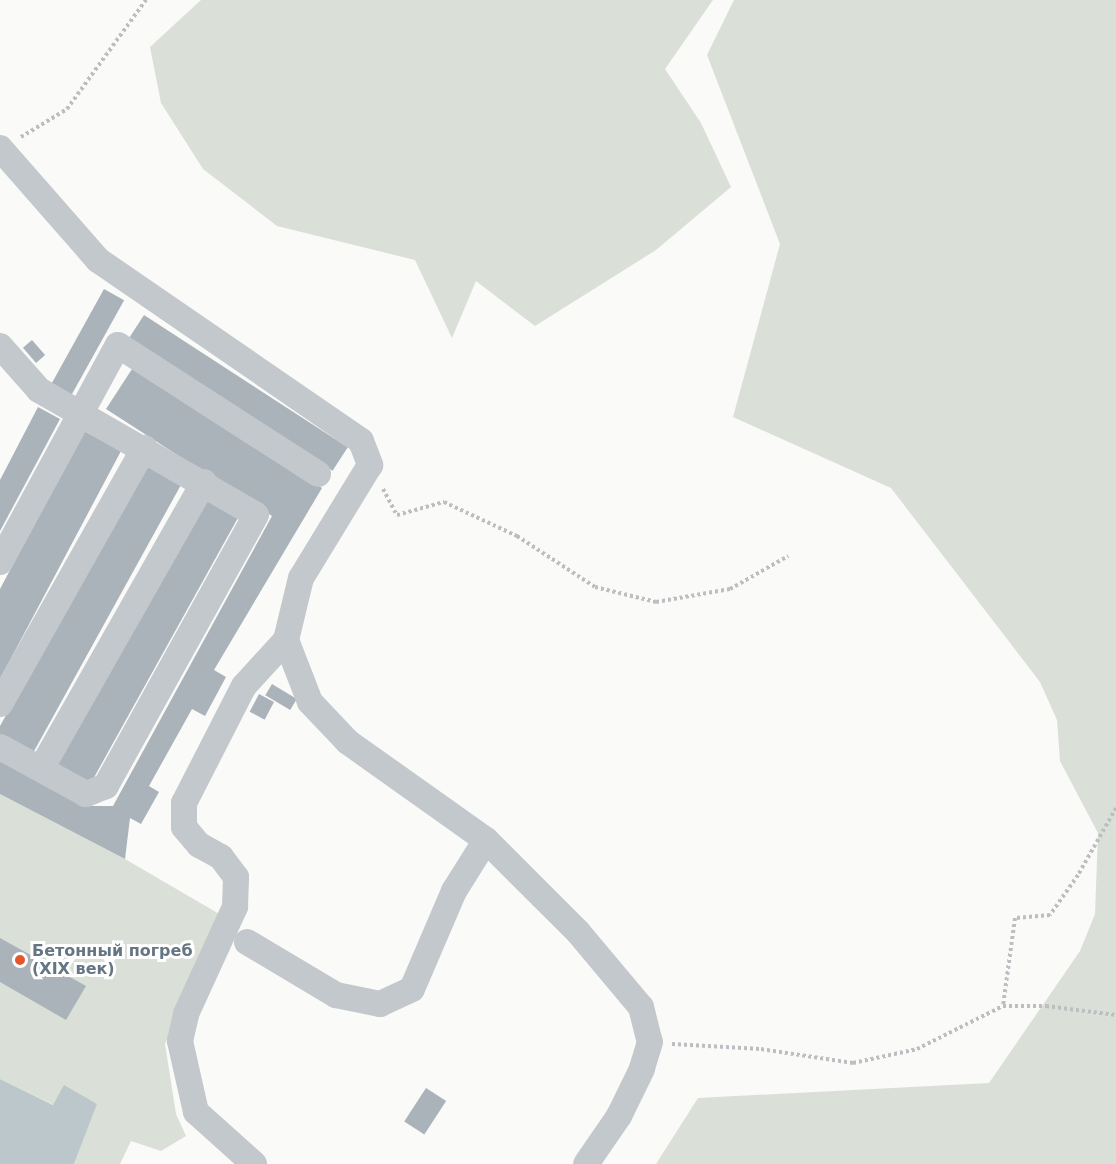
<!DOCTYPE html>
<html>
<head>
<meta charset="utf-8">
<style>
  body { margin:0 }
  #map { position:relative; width:1116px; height:1164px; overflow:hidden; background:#fafaf8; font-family:"DejaVu Sans",sans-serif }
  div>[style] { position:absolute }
  .green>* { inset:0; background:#dadfd7 }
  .water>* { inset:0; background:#bbc7cb }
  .building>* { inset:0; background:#aab3b9; transform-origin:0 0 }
  .path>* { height:4px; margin-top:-2px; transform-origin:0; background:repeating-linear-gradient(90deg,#bbbfc2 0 3px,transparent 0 6px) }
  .minor>* { height:26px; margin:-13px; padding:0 13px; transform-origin:13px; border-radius:13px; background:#c3c8cc }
  .dots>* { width:16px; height:16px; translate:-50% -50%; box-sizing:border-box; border:3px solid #fff; border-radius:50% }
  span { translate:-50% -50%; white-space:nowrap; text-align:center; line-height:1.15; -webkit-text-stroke:6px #fff; paint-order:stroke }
  .poi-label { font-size:16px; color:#657683; font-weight:700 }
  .left { translate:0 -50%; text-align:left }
</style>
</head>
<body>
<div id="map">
  <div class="green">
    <div style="clip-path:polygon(201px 0,713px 0,665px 69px,701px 123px,731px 187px,656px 250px,535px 326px,476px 281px,452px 338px,415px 260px,277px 226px,203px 169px,161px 103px,150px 47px)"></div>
    <div style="clip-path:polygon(734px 0,1116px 0,1116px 1164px,656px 1164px,698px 1098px,989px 1083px,1080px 951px,1095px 914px,1098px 833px,1060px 761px,1057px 720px,1040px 682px,891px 488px,733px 417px,780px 244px,707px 55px)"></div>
    <div style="clip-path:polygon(0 794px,125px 859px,221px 915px,165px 1044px,176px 1114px,186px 1136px,161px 1151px,131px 1141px,120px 1164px,74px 1164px,97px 1103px,54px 1105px,0 1079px)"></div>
  </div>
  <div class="water">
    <div style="clip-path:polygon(0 1079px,53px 1105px,64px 1085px,97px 1104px,74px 1164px,0 1164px)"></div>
  </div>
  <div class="building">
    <div style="left:104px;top:289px;width:23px;height:110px;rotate:29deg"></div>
    <div style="left:144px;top:315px;width:243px;height:28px;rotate:33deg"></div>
    <div style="left:32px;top:340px;width:20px;height:12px;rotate:49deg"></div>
    <div style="clip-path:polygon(132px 369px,322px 488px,214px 670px,226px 677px,205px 716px,192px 709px,149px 786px,159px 792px,141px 824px,130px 818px,125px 859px,0 794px,0 760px,91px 806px,113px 806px,272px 516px,106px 409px)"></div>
    <div style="clip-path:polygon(38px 407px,60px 419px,0 531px,0 480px)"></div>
    <div style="clip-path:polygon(84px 431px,121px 451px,0 679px,0 589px)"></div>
    <div style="clip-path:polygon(145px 463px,182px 483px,33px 753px,0 735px,0 726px)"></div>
    <div style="left:202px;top:498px;width:41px;height:303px;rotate:29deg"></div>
    <div style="left:272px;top:684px;width:29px;height:13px;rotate:31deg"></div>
    <div style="left:259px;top:694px;width:17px;height:20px;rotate:28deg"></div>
    <div style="clip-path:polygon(0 938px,86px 986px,66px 1020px,0 982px)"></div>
    <div style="left:426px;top:1088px;width:24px;height:40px;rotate:33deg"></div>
  </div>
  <div class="path">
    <div style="left:21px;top:137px;width:54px;rotate:-31.3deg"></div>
    <div style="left:67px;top:109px;width:135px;rotate:-54.1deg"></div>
    <div style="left:383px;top:489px;width:30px;rotate:62deg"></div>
    <div style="left:397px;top:515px;width:49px;rotate:-15.5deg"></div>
    <div style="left:444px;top:502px;width:81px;rotate:25deg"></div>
    <div style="left:517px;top:536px;width:93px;rotate:33.2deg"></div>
    <div style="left:595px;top:587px;width:63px;rotate:13.8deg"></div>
    <div style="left:656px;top:602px;width:75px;rotate:-10deg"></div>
    <div style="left:730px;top:589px;width:67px;rotate:-29.6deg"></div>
    <div style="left:1116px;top:808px;width:77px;rotate:119.6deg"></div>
    <div style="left:1078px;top:875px;width:49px;rotate:125deg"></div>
    <div style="left:1050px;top:915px;width:35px;rotate:175deg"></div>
    <div style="left:1015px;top:918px;width:89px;rotate:97.8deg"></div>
    <div style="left:1003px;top:1006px;width:43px"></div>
    <div style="left:1046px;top:1006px;width:71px;rotate:7.3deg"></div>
    <div style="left:672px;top:1044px;width:89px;rotate:3.2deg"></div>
    <div style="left:761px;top:1049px;width:93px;rotate:8.7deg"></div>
    <div style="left:853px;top:1063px;width:66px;rotate:-12.3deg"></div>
    <div style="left:917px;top:1049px;width:96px;rotate:-26.6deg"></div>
  </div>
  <div class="minor">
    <div style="left:0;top:148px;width:149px;rotate:48.8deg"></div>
    <div style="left:98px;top:260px;width:319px;rotate:34.5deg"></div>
    <div style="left:361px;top:441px;width:26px;rotate:69deg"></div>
    <div style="left:370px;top:465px;width:132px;rotate:121.4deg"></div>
    <div style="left:301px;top:578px;width:64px;rotate:103.6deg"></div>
    <div style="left:286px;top:640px;width:66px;rotate:68.8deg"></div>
    <div style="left:310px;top:702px;width:55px;rotate:46.5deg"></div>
    <div style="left:348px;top:742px;width:169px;rotate:35.4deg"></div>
    <div style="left:486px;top:840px;width:130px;rotate:45deg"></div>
    <div style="left:578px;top:932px;width:98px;rotate:50deg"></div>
    <div style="left:641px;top:1007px;width:36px;rotate:76deg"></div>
    <div style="left:650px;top:1042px;width:28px;rotate:107deg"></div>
    <div style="left:642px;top:1069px;width:52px;rotate:116.1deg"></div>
    <div style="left:619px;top:1116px;width:58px;rotate:124.5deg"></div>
    <div style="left:0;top:346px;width:59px;rotate:48.4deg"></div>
    <div style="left:39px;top:390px;width:250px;rotate:29.9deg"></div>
    <div style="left:256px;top:515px;width:310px;rotate:119deg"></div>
    <div style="left:106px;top:786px;width:22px;rotate:158deg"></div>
    <div style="left:86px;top:794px;width:98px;rotate:-151.3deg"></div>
    <div style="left:0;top:562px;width:247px;rotate:-61.5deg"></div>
    <div style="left:118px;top:345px;width:238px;rotate:32.8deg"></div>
    <div style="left:0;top:704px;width:294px;rotate:-60.6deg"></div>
    <div style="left:41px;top:769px;width:330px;rotate:-60.4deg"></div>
    <div style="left:247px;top:942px;width:104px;rotate:30.8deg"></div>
    <div style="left:336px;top:995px;width:45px;rotate:11.6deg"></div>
    <div style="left:380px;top:1004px;width:35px;rotate:-25deg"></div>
    <div style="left:412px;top:989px;width:107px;rotate:-66.8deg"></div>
    <div style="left:454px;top:891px;width:60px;rotate:-57.9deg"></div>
    <div style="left:254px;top:1164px;width:78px;rotate:-138.1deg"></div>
    <div style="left:196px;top:1112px;width:73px;rotate:-102.7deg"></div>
    <div style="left:180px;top:1041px;width:28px;rotate:-77deg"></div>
    <div style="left:186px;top:1014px;width:118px;rotate:-65.4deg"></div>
    <div style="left:235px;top:907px;width:30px;rotate:-88deg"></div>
    <div style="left:236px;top:877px;width:25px;rotate:-127deg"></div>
    <div style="left:221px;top:857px;width:25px;rotate:-151deg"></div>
    <div style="left:199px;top:845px;width:23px;rotate:-130deg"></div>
    <div style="left:184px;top:827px;width:24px;rotate:-90deg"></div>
    <div style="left:184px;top:803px;width:131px;rotate:-62.9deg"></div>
    <div style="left:244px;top:686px;width:62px;rotate:-47.6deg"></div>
  </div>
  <div class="dots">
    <div style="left:20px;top:960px;background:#e4572e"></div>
  </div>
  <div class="poi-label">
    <span class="left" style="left:32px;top:960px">Бетонный погреб<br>(ХIX век)</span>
  </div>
</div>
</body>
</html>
